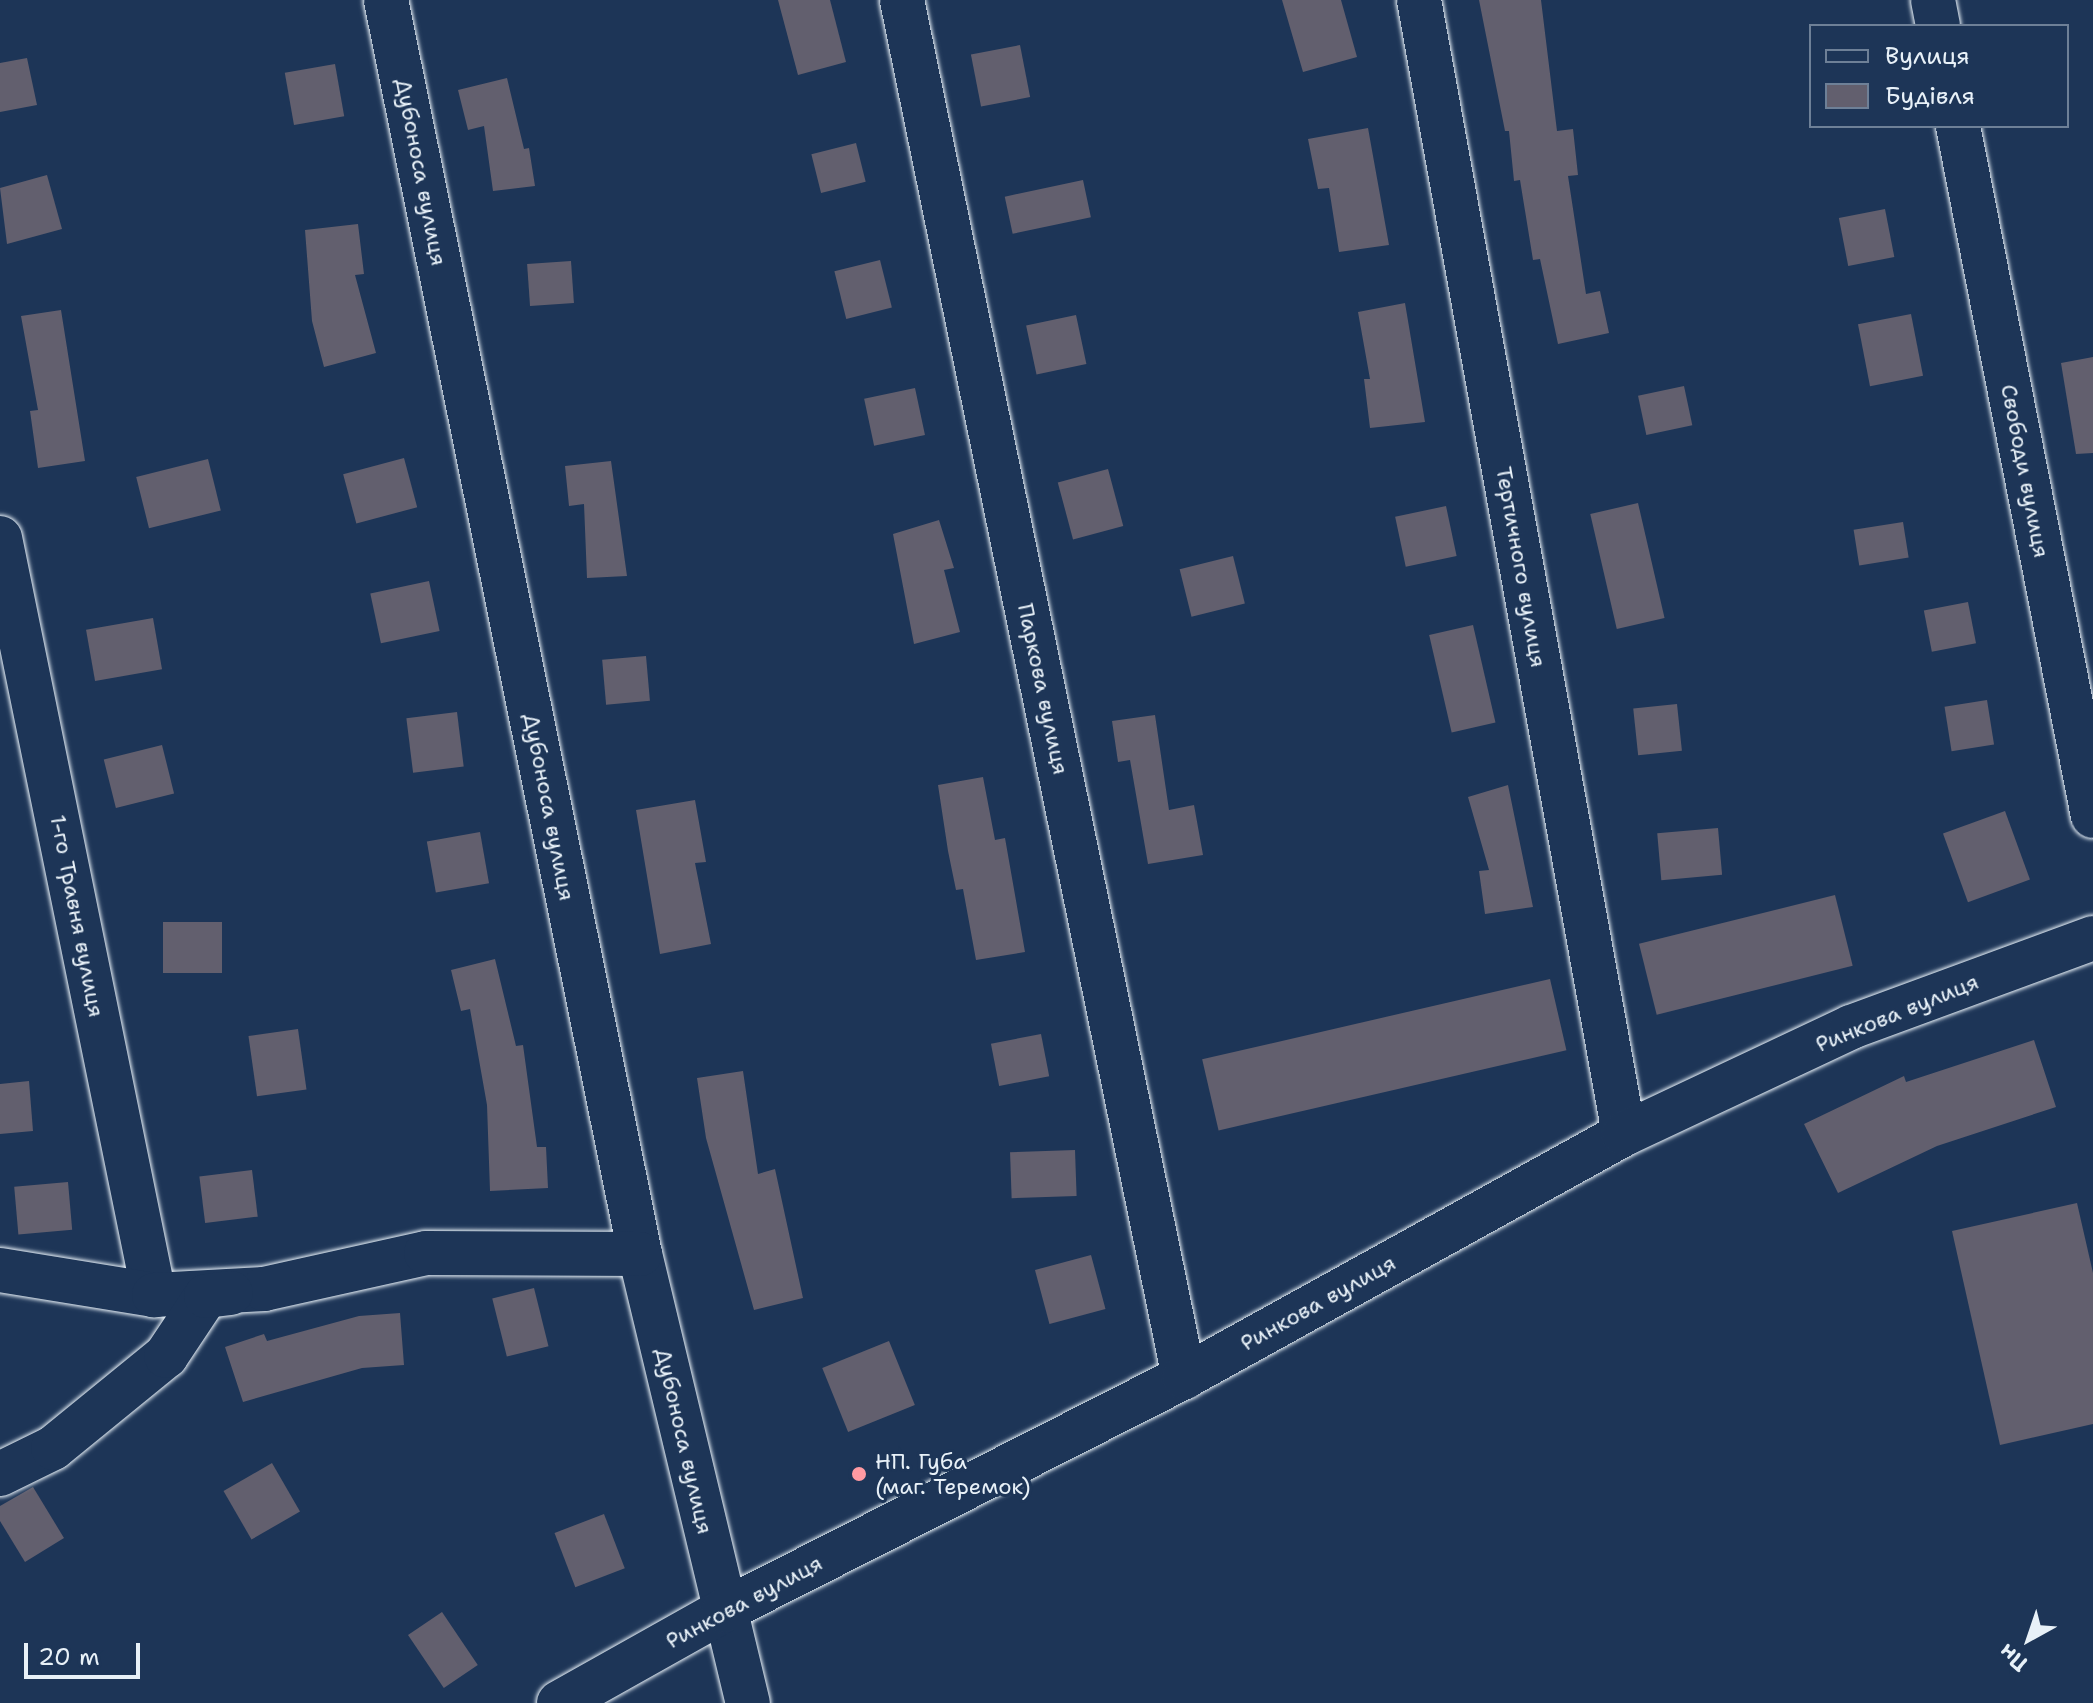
<!DOCTYPE html>
<html>
<head>
<meta charset="utf-8">
<style>
  body { margin:0 }
  #map { position:relative; width:2093px; height:1703px; overflow:hidden; background:#1d3557; font-family:"Shantell Sans",sans-serif }
  div>[style] { position:absolute }
  .building>* { inset:0; background:#625f6e; transform-origin:0 0 }
  .roads { filter:drop-shadow(0 0 2px #e8f1f8) drop-shadow(0 0 2px #e8f1f8) }
  .minor>* { height:44px; margin:-22px; padding:0 22px; transform-origin:22px; border-radius:22px; background:#1d3557 }
  .major>* { height:44px; margin:-22px; padding:0 22px; transform-origin:22px; border-radius:22px; background:#1d3557 }
  .dots>* { width:22px; height:22px; translate:-50% -50%; box-sizing:border-box; border:4px solid #1d3557; border-radius:50% }
  span { translate:-50% -50%; white-space:nowrap; text-align:center; line-height:1.15; -webkit-text-stroke:6px #1d3557; paint-order:stroke }
  .street-label { font-size:22px; color:#e8f1f8 }
  .poi-label { font-size:22px; color:#e8f1f8 }
  .left { translate:0 -50%; text-align:left }
  .legend { position:absolute; left:1809px; top:24px; width:260px; height:104px; box-sizing:border-box; background:#1d3557; border:2px solid #6e8097; margin:0; padding:10px 14px; list-style:none; font-size:24px; color:#e8f1f8 }
  .legend li { display:flex; align-items:center; gap:16px; height:40px }
  .legend b { width:40px; border:2px solid #6e8097 }
  .north { position:absolute; left:1989px; top:1599px; width:80px; height:80px; -webkit-text-stroke:6px #1d3557; paint-order:stroke; rotate:220deg; font-size:22px; font-weight:700; line-height:32px; text-align:center; color:#e8f1f8 }
  .north::after { content:''; display:block; margin:auto; width:28px; height:36px; background:#e8f1f8; clip-path:polygon(50% 0,100% 100%,50% 72%,0 100%) }
  .scale { position:absolute; left:24px; top:1643px; width:116px; height:36px; box-sizing:border-box; border:4px solid #e8f1f8; border-top:0; padding-left:10px; font-size:24px; line-height:28px; white-space:nowrap; color:#e8f1f8; -webkit-text-stroke:6px #1d3557; paint-order:stroke }
</style>
</head>
<body>
<div id="map">
  <div class="building">
    <div style="clip-path:polygon(778px 0,830px 0,846px 62px,798px 75px)"></div>
    <div style="clip-path:polygon(1282px 0,1341px 0,1357px 57px,1303px 72px)"></div>
    <div style="clip-path:polygon(1479px 0,1541px 0,1557px 131px,1573px 129px,1578px 175px,1568px 176px,1586px 294px,1600px 291px,1609px 333px,1558px 344px,1540px 259px,1533px 260px,1520px 180px,1514px 181px,1509px 131px,1505px 131px)"></div>
    <div style="left:1020px;top:45px;width:53px;height:50px;rotate:79deg"></div>
    <div style="clip-path:polygon(27px 58px,37px 105px,0 112px,0 63px)"></div>
    <div style="left:335px;top:64px;width:53px;height:51px;rotate:80deg"></div>
    <div style="clip-path:polygon(507px 78px,524px 149px,529px 148px,535px 186px,493px 191px,484px 126px,468px 130px,458px 90px)"></div>
    <div style="clip-path:polygon(1368px 128px,1389px 245px,1339px 252px,1329px 188px,1318px 189px,1308px 139px)"></div>
    <div style="left:856px;top:143px;width:40px;height:46px;rotate:76deg"></div>
    <div style="clip-path:polygon(47px 175px,62px 229px,7px 244px,0 188px)"></div>
    <div style="left:1083px;top:180px;width:38px;height:80px;rotate:78deg"></div>
    <div style="left:1885px;top:209px;width:49px;height:47px;rotate:79deg"></div>
    <div style="clip-path:polygon(358px 224px,364px 274px,355px 275px,376px 353px,324px 367px,312px 321px,305px 230px)"></div>
    <div style="left:880px;top:260px;width:49px;height:47px;rotate:76deg"></div>
    <div style="left:571px;top:261px;width:42px;height:44px;rotate:86deg"></div>
    <div style="clip-path:polygon(1405px 303px,1425px 422px,1370px 428px,1364px 379px,1370px 379px,1358px 312px)"></div>
    <div style="clip-path:polygon(61px 310px,85px 461px,38px 468px,30px 411px,38px 410px,21px 316px)"></div>
    <div style="left:1911px;top:314px;width:63px;height:54px;rotate:79deg"></div>
    <div style="left:1076px;top:315px;width:50px;height:51px;rotate:78deg"></div>
    <div style="clip-path:polygon(2093px 357px,2093px 453px,2076px 454px,2061px 363px)"></div>
    <div style="left:1684px;top:386px;width:40px;height:47px;rotate:78deg"></div>
    <div style="left:915px;top:388px;width:48px;height:52px;rotate:78deg"></div>
    <div style="left:404px;top:458px;width:51px;height:63px;rotate:75deg"></div>
    <div style="left:208px;top:459px;width:53px;height:74px;rotate:76deg"></div>
    <div style="clip-path:polygon(611px 461px,627px 576px,587px 578px,584px 504px,569px 506px,565px 466px)"></div>
    <div style="left:1108px;top:469px;width:59px;height:52px;rotate:75deg"></div>
    <div style="left:1638px;top:503px;width:118px;height:49px;rotate:77deg"></div>
    <div style="left:1446px;top:506px;width:51px;height:52px;rotate:78deg"></div>
    <div style="clip-path:polygon(939px 520px,954px 568px,944px 570px,960px 632px,914px 644px,893px 534px)"></div>
    <div style="left:1903px;top:522px;width:36px;height:50px;rotate:81deg"></div>
    <div style="left:1233px;top:556px;width:49px;height:55px;rotate:76deg"></div>
    <div style="left:429px;top:581px;width:51px;height:60px;rotate:78deg"></div>
    <div style="left:1968px;top:602px;width:42px;height:45px;rotate:79deg"></div>
    <div style="left:153px;top:618px;width:52px;height:68px;rotate:80deg"></div>
    <div style="left:1473px;top:625px;width:100px;height:45px;rotate:77deg"></div>
    <div style="left:646px;top:656px;width:45px;height:44px;rotate:85deg"></div>
    <div style="left:1987px;top:700px;width:45px;height:43px;rotate:81deg"></div>
    <div style="left:1677px;top:704px;width:47px;height:44px;rotate:84deg"></div>
    <div style="left:457px;top:712px;width:55px;height:51px;rotate:83deg"></div>
    <div style="clip-path:polygon(1155px 715px,1169px 810px,1194px 805px,1203px 855px,1148px 864px,1130px 760px,1118px 762px,1112px 721px)"></div>
    <div style="left:162px;top:745px;width:50px;height:60px;rotate:76deg"></div>
    <div style="clip-path:polygon(983px 777px,995px 840px,1005px 838px,1025px 952px,976px 960px,963px 889px,956px 890px,948px 851px,938px 785px)"></div>
    <div style="clip-path:polygon(1508px 785px,1533px 907px,1485px 914px,1479px 871px,1489px 870px,1468px 797px)"></div>
    <div style="clip-path:polygon(695px 800px,706px 862px,695px 863px,711px 944px,660px 954px,636px 810px)"></div>
    <div style="left:2005px;top:811px;width:73px;height:66px;rotate:70deg"></div>
    <div style="left:1718px;top:828px;width:47px;height:61px;rotate:85deg"></div>
    <div style="left:480px;top:832px;width:52px;height:54px;rotate:80deg"></div>
    <div style="left:1835px;top:895px;width:73px;height:202px;rotate:76deg"></div>
    <div style="left:163px;top:922px;width:59px;height:51px"></div>
    <div style="clip-path:polygon(495px 959px,516px 1046px,523px 1045px,537px 1147px,546px 1147px,548px 1188px,490px 1191px,487px 1105px,470px 1009px,461px 1011px,451px 970px)"></div>
    <div style="left:1550px;top:979px;width:73px;height:357px;rotate:77deg"></div>
    <div style="left:298px;top:1029px;width:61px;height:50px;rotate:82deg"></div>
    <div style="left:1041px;top:1034px;width:43px;height:51px;rotate:79deg"></div>
    <div style="clip-path:polygon(2034px 1040px,2056px 1107px,1937px 1146px,1838px 1193px,1804px 1124px,1904px 1076px,1906px 1082px)"></div>
    <div style="clip-path:polygon(743px 1071px,758px 1174px,775px 1169px,803px 1298px,754px 1310px,706px 1138px,697px 1078px)"></div>
    <div style="clip-path:polygon(29px 1081px,33px 1131px,0 1134px,0 1084px)"></div>
    <div style="left:1075px;top:1150px;width:46px;height:65px;rotate:88deg"></div>
    <div style="left:252px;top:1170px;width:47px;height:53px;rotate:83deg"></div>
    <div style="left:68px;top:1182px;width:48px;height:54px;rotate:85deg"></div>
    <div style="clip-path:polygon(2077px 1203px,2093px 1273px,2093px 1424px,2000px 1445px,1952px 1231px)"></div>
    <div style="left:1091px;top:1255px;width:56px;height:58px;rotate:75deg"></div>
    <div style="left:534px;top:1288px;width:60px;height:43px;rotate:76deg"></div>
    <div style="clip-path:polygon(400px 1313px,404px 1365px,362px 1368px,243px 1402px,225px 1347px,264px 1334px,267px 1341px,359px 1316px)"></div>
    <div style="left:889px;top:1341px;width:69px;height:72px;rotate:68deg"></div>
    <div style="left:272px;top:1463px;width:56px;height:56px;rotate:60deg"></div>
    <div style="clip-path:polygon(33px 1487px,64px 1538px,25px 1562px,0 1521px,0 1506px)"></div>
    <div style="left:604px;top:1514px;width:58px;height:53px;rotate:69deg"></div>
    <div style="left:442px;top:1612px;width:64px;height:41px;rotate:56deg"></div>
  </div>
  <div class="roads">
    <div class="minor">
      <div style="left:386px;top:0;width:1279px;rotate:78.55deg"></div>
      <div style="left:640px;top:1254px;width:462px;rotate:76.5deg"></div>
      <div style="left:902px;top:0;width:1406px;rotate:78.43deg"></div>
      <div style="left:1419px;top:0;width:1152px;rotate:79.75deg"></div>
      <div style="left:1933px;top:0;width:26px;rotate:79deg"></div>
      <div style="left:1958px;top:126px;width:703px;rotate:78.93deg"></div>
      <div style="left:0;top:538px;width:773px;rotate:78.5deg"></div>
      <div style="left:0;top:1270px;width:156px;rotate:9.2deg"></div>
      <div style="left:154px;top:1295px;width:110px;rotate:-3.1deg"></div>
      <div style="left:264px;top:1289px;width:166px;rotate:-12.5deg"></div>
      <div style="left:426px;top:1253px;width:214px;rotate:0.3deg"></div>
      <div style="left:0;top:1474px;width:59px;rotate:-26.1deg"></div>
      <div style="left:53px;top:1448px;width:146px;rotate:-39.2deg"></div>
      <div style="left:166px;top:1356px;width:72px;rotate:-56.3deg"></div>
      <div style="left:206px;top:1296px;width:25px;rotate:-7deg"></div>
    </div>
    <div class="major">
      <div style="left:559px;top:1703px;width:188px;rotate:-29.3deg"></div>
      <div style="left:723px;top:1611px;width:517px;rotate:-26.91deg"></div>
      <div style="left:1184px;top:1377px;width:503px;rotate:-28.91deg"></div>
      <div style="left:1624px;top:1134px;width:251px;rotate:-25.2deg"></div>
      <div style="left:1851px;top:1027px;width:258px;rotate:-20.2deg"></div>
    </div>
  </div>
  <div class="dots">
    <div style="left:859px;top:1474px;background:#ff9aa2"></div>
  </div>
  <div class="street-label">
    <span style="left:421px;top:172px;rotate:79deg">Дубоноса вулиця</span>
    <span style="left:2025px;top:471px;rotate:79deg">Свободи вулиця</span>
    <span style="left:1521px;top:567px;rotate:80deg">Тертичного вулиця</span>
    <span style="left:1043px;top:689px;rotate:78deg">Паркова вулиця</span>
    <span style="left:549px;top:807px;rotate:79deg">Дубоноса вулиця</span>
    <span style="left:77px;top:916px;rotate:79deg">1-го Травня вулиця</span>
    <span style="left:1897px;top:1013px;rotate:-22deg">Ринкова вулиця</span>
    <span style="left:1318px;top:1303px;rotate:-29deg">Ринкова вулиця</span>
    <span style="left:684px;top:1441px;rotate:77deg">Дубоноса вулиця</span>
    <span style="left:744px;top:1602px;rotate:-28deg">Ринкова вулиця</span>
  </div>
  <div class="poi-label">
    <span class="left" style="left:875px;top:1474px">НП. Губа<br>(маг. Теремок)</span>
  </div>
  <ul class="legend">
  <li><b style="height:10px;background:#1d3557"></b>Вулиця</li>
  <li><b style="height:22px;background:#625f6e"></b>Будівля</li>
  </ul>
  <div class="north">Пн</div>
  <div class="scale">20 m</div>
</div>
</body>
</html>
